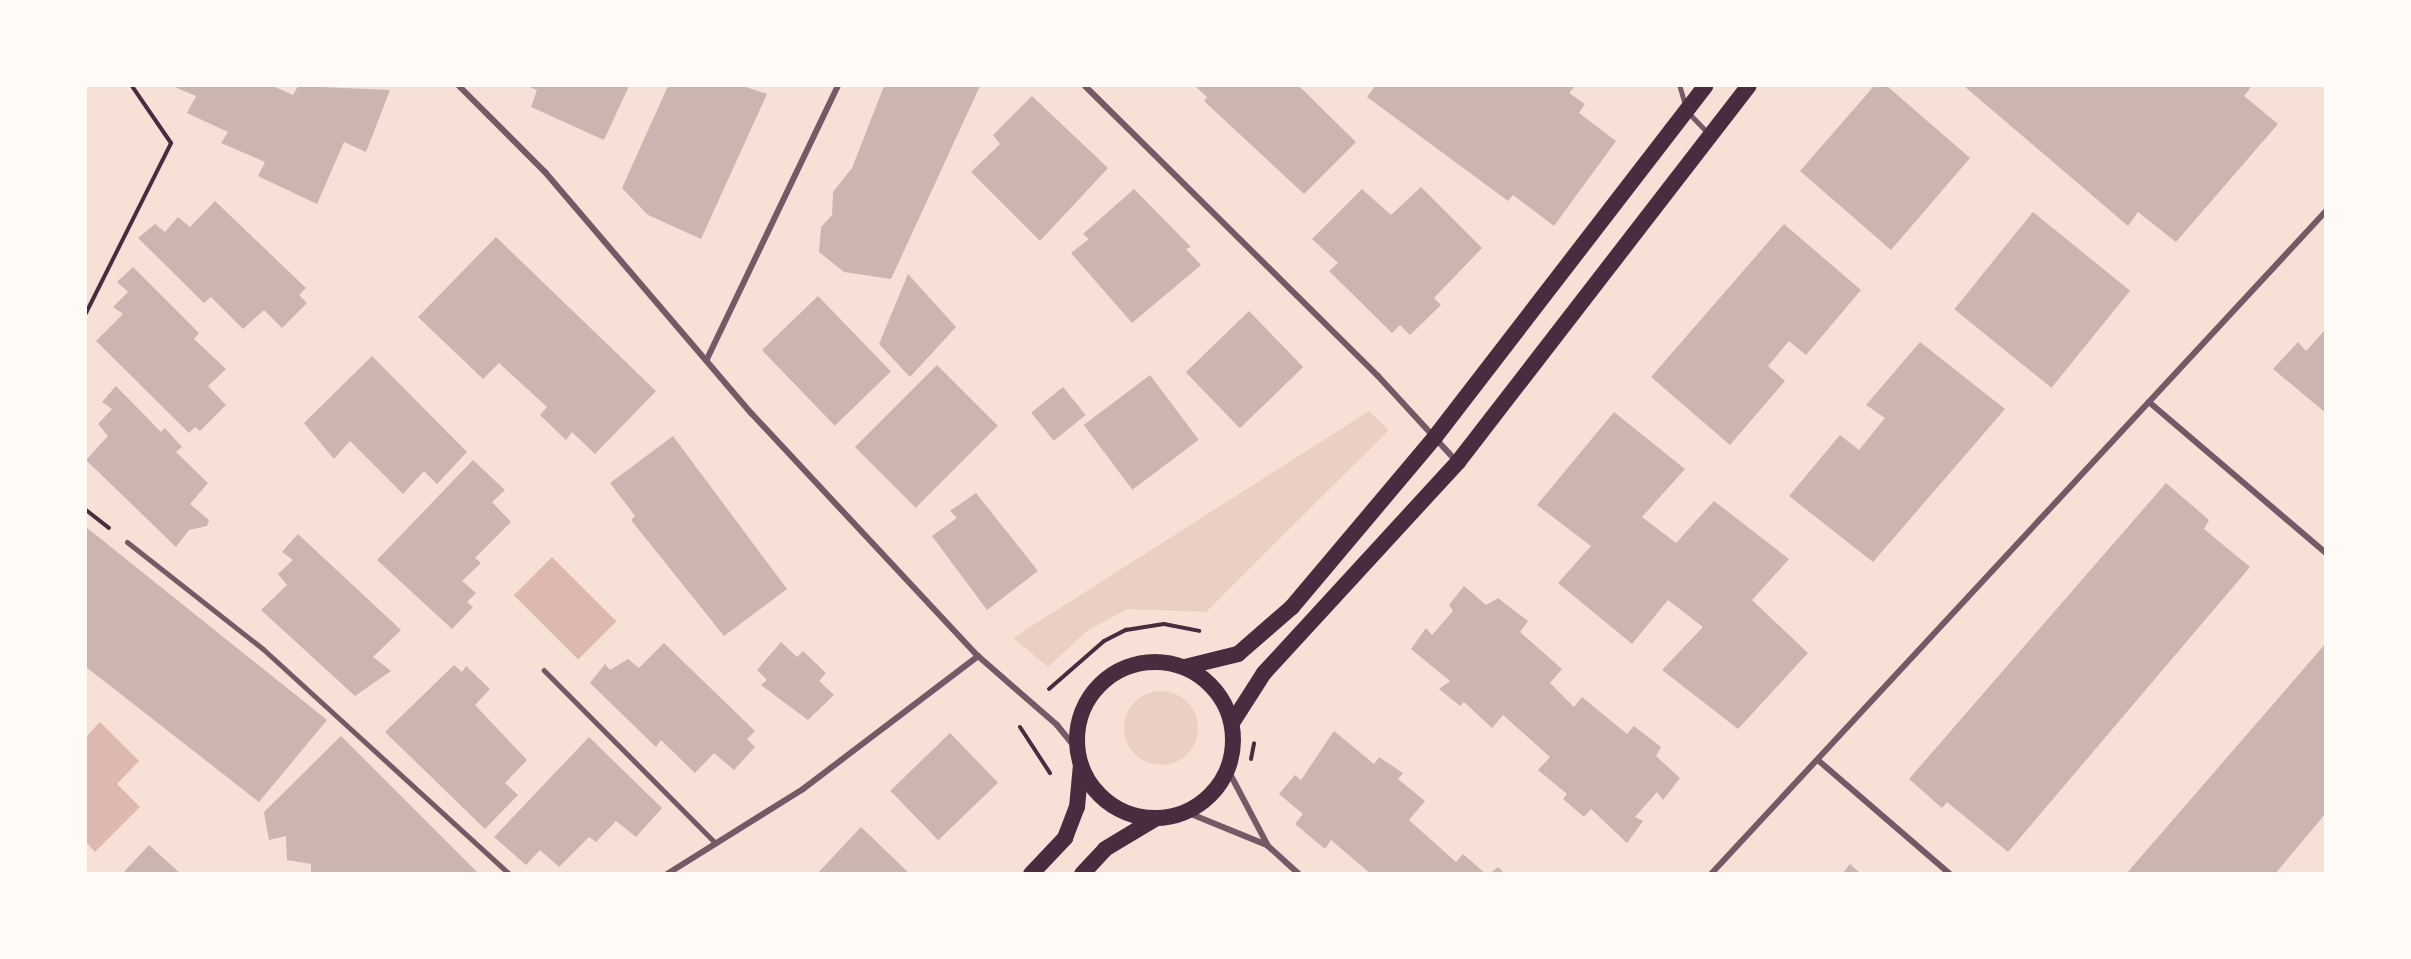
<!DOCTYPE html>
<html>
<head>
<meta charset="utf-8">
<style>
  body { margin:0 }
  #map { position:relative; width:2411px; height:959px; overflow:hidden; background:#f7e1d7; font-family:"IBM Plex Serif",serif }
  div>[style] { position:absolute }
  .green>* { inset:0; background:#ebcfc5 }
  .round { border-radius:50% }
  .water>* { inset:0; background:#dcb8b0; transform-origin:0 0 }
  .building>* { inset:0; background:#ccb4b1; transform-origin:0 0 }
  .path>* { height:4px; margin:-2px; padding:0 2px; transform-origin:2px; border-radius:2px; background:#4a2c40 }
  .service>* { height:4.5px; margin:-2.25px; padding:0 2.25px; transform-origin:2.25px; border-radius:2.25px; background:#755966 }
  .pedestrian>* { height:5px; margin:-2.5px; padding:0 2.5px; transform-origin:2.5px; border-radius:2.5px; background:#755966 }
  .minor>* { height:6px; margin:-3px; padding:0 3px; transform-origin:3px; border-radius:3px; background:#755966 }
  .trunk>* { height:16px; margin:-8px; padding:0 8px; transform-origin:8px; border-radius:8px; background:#4a2c40 }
  .trunk>.ring { margin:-8px; padding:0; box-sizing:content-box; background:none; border:16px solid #4a2c40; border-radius:50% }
  span { translate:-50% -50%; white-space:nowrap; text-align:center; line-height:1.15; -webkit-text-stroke:6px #fffaf5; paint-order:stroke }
  .frame { position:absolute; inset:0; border:87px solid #fffaf5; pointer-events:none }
</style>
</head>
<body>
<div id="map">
  <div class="green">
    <div style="clip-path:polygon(1369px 411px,1389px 430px,1206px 612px,1127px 609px,1087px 631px,1048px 667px,1013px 638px)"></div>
    <div class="round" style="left:1124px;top:691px;width:74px;height:74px"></div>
  </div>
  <div class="water">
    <div style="left:552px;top:557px;width:91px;height:54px;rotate:45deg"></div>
    <div style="clip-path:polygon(100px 722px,139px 761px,117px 784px,140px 807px,95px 852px,86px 842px,86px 737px)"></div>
  </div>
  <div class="building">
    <div style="clip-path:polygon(172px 86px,273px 86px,293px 95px,298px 86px,390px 90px,366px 152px,344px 142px,317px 204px,258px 176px,265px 162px,221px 143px,228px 132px,187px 113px,196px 96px)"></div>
    <div style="clip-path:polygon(527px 86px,629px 86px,604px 140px,531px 107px,537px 90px)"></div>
    <div style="clip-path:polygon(668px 86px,743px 86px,767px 94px,701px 239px,648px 215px,622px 188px)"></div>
    <div style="clip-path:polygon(884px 86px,980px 86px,891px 279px,844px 272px,819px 252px,821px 227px,832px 215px,833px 192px,852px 168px)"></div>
    <div style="clip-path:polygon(1195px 86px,1299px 86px,1356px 142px,1304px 194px,1204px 101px,1207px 97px)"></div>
    <div style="clip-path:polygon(1375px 86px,1575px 86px,1569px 93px,1585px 104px,1579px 113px,1616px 141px,1554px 226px,1513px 195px,1508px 201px,1367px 97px)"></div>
    <div style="clip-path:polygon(1874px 86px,1887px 86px,1970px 158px,1891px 250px,1800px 171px)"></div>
    <div style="clip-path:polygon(1964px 86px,2252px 86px,2244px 96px,2278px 124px,2176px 242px,2138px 212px,2128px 226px)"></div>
    <div style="clip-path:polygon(1032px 96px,1108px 168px,1040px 241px,971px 172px,1000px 144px,993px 135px)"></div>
    <div style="clip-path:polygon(1421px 187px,1482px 248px,1434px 298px,1441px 305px,1410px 335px,1400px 325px,1392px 333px,1329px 271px,1338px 263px,1312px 239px,1362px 189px,1391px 215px)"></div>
    <div style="clip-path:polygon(1134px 189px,1191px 247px,1186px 249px,1201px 265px,1132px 323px,1071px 253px,1089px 239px,1083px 234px)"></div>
    <div style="clip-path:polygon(215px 201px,306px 288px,299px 295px,307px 303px,282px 328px,264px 310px,243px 329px,211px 297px,204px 303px,138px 238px,155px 224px,165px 232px,178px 217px,190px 227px)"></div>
    <div style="left:2033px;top:212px;width:125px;height:125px;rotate:39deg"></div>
    <div style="clip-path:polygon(1784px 224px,1861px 290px,1806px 355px,1789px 341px,1768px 366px,1785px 381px,1730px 445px,1651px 377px)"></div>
    <div style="clip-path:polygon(496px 237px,656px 391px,595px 454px,572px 432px,566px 440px,540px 415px,547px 407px,499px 363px,483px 379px,418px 317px)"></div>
    <div style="clip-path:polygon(133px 267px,199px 333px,194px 339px,226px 369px,208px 386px,226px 405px,200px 431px,195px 427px,189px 433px,96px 341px,123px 314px,113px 307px,128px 292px,117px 282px)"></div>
    <div style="clip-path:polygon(908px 274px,956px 327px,910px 377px,879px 344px)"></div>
    <div style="left:818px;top:296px;width:105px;height:78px;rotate:46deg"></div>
    <div style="left:1249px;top:311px;width:78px;height:88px;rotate:46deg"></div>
    <div style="clip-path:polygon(2326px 329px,2326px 413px,2273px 369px,2298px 342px,2306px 351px)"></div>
    <div style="clip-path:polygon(1920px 342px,2005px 409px,1873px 562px,1789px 496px,1840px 435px,1859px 450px,1885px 418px,1866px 405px)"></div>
    <div style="clip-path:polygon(372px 356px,467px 452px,437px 484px,424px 471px,403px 494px,350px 441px,334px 459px,304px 423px)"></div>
    <div style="left:937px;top:365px;width:86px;height:116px;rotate:45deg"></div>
    <div style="left:1150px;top:375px;width:81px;height:83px;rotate:53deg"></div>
    <div style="clip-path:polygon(116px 386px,161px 432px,165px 428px,182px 447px,176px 452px,208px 483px,190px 504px,209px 520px,207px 526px,189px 530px,176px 547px,86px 460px,108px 436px,98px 424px,112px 409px,102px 402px)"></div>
    <div style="left:1063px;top:387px;width:36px;height:41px;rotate:51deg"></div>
    <div style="clip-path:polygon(1614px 412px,1685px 469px,1642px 517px,1676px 543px,1714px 501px,1789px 559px,1752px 600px,1808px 653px,1738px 729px,1662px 670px,1703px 627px,1668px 600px,1632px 644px,1558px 583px,1591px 546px,1537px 505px)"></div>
    <div style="clip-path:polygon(673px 436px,787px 589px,724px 636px,631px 520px,635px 516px,610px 483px)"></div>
    <div style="clip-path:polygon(473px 460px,505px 490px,492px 502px,511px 522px,475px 558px,481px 563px,462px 581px,476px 593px,467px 602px,473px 607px,452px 629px,377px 560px)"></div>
    <div style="clip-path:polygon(2166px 483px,2209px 520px,2204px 529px,2250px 567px,2008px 852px,1947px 802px,1942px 808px,1909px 779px)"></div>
    <div style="clip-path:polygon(976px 493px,1038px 571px,987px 610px,932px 536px,957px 518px,950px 511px)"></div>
    <div style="clip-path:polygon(86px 527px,327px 720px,259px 802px,86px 667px)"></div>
    <div style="clip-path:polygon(298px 534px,401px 630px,373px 657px,391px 671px,355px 696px,261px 610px,287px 585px,278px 574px,293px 560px,282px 552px)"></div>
    <div style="clip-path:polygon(1464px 586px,1486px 605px,1498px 598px,1528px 621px,1520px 632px,1562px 669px,1550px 683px,1574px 707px,1582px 697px,1627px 734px,1634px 726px,1661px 747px,1656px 756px,1680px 778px,1663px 800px,1657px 792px,1635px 817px,1643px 821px,1627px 843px,1591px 809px,1584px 817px,1563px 799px,1567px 794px,1538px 770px,1550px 757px,1503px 715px,1492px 728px,1464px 702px,1460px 706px,1439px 689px,1450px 681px,1411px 649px,1426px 628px,1432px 635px,1453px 611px,1449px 605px)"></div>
    <div style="clip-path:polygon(781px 642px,797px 657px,803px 651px,826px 673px,819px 681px,834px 695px,808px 720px,761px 685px,767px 680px,757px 670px)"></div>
    <div style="clip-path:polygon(664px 643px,755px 731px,747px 739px,755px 747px,734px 770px,714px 753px,695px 773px,661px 740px,656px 747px,590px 683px,605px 664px,610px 670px,628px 659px,639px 668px)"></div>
    <div style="clip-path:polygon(2326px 643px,2326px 813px,2275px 874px,2126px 874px)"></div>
    <div style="clip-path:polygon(454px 665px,462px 672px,466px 666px,490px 689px,475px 705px,527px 760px,505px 783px,518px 795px,485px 829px,385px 732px)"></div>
    <div style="clip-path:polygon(1334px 731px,1374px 764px,1379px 757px,1403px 773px,1398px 779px,1425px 801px,1409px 820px,1456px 862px,1463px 854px,1486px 874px,1371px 874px,1331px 840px,1325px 849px,1295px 824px,1303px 814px,1279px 794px,1295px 775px,1301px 780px)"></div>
    <div style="left:950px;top:733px;width:69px;height:83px;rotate:46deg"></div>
    <div style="clip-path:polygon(341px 736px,479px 874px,311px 874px,311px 864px,287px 860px,286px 836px,269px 840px,264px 812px)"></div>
    <div style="clip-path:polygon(589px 737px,662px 808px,636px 837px,616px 821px,596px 842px,589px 837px,559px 867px,540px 850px,526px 865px,494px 837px)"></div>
    <div style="clip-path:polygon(861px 827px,910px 874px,817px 874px)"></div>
    <div style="clip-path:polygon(149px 845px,181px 874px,122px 874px)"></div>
    <div style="clip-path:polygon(1850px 864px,1861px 874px,1842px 874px)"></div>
    <div style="clip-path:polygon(1498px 867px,1505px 874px,1489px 874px)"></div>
  </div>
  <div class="path">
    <div style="left:86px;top:313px;width:190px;rotate:-63.4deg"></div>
    <div style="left:171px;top:143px;width:69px;rotate:-124.4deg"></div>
    <div style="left:86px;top:510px;width:29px;rotate:38deg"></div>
    <div style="left:1049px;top:689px;width:73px;rotate:-41.1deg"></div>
    <div style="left:1104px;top:641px;width:25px;rotate:-27deg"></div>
    <div style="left:1126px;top:630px;width:38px;rotate:-9deg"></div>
    <div style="left:1164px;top:624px;width:36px;rotate:11deg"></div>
    <div style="left:1020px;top:727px;width:55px;rotate:56.9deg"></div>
    <div style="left:1251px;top:759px;width:16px;rotate:-79deg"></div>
  </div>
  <div class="service">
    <div style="left:1680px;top:86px;width:18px;rotate:74deg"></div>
    <div style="left:1689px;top:113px;width:28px;rotate:46deg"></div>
    <div style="left:544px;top:670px;width:244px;rotate:45.2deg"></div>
  </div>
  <div class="pedestrian">
    <div style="left:127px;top:542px;width:173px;rotate:38.2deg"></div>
    <div style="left:263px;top:649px;width:333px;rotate:42.4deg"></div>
  </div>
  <div class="minor">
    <div style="left:459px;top:86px;width:122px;rotate:45deg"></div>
    <div style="left:545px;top:172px;width:318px;rotate:49.5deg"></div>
    <div style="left:752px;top:414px;width:331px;rotate:47deg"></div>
    <div style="left:978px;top:656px;width:105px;rotate:41.1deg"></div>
    <div style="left:1057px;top:725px;width:32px;rotate:51deg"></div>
    <div style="left:1085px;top:86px;width:412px;rotate:44.7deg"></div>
    <div style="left:1378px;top:376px;width:117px;rotate:47.4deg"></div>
    <div style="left:707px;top:359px;width:303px;rotate:-64.4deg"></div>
    <div style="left:2149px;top:402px;width:233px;rotate:40.5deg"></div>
    <div style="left:1819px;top:761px;width:173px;rotate:40.8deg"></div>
    <div style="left:1228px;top:770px;width:86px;rotate:62.2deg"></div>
    <div style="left:1268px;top:846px;width:42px;rotate:42.1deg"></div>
    <div style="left:1186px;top:812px;width:87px;rotate:22.2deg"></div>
    <div style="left:667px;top:874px;width:160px;rotate:-32deg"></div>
    <div style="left:803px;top:789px;width:220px;rotate:-37.2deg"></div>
    <div style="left:1711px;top:874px;width:904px;rotate:-47.15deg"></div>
  </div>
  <div class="trunk">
    <div class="ring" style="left:1077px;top:662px;width:140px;height:140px"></div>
    <div style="left:1185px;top:667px;width:55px;rotate:-13.8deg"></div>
    <div style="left:1238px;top:654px;width:72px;rotate:-41deg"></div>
    <div style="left:1292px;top:607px;width:222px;rotate:-49.9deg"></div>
    <div style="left:1435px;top:437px;width:443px;rotate:-52.4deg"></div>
    <div style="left:1232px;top:723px;width:59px;rotate:-57.4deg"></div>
    <div style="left:1264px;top:673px;width:287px;rotate:-47.4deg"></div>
    <div style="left:1458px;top:462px;width:475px;rotate:-52.3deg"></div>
    <div style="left:1031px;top:874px;width:50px;rotate:-46.6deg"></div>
    <div style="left:1065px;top:838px;width:33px;rotate:-69deg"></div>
    <div style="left:1077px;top:807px;width:42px;rotate:-84.6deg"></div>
    <div style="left:1082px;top:874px;width:34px;rotate:-47deg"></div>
    <div style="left:1105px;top:849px;width:58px;rotate:-31deg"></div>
  </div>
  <div class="frame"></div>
</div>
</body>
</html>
